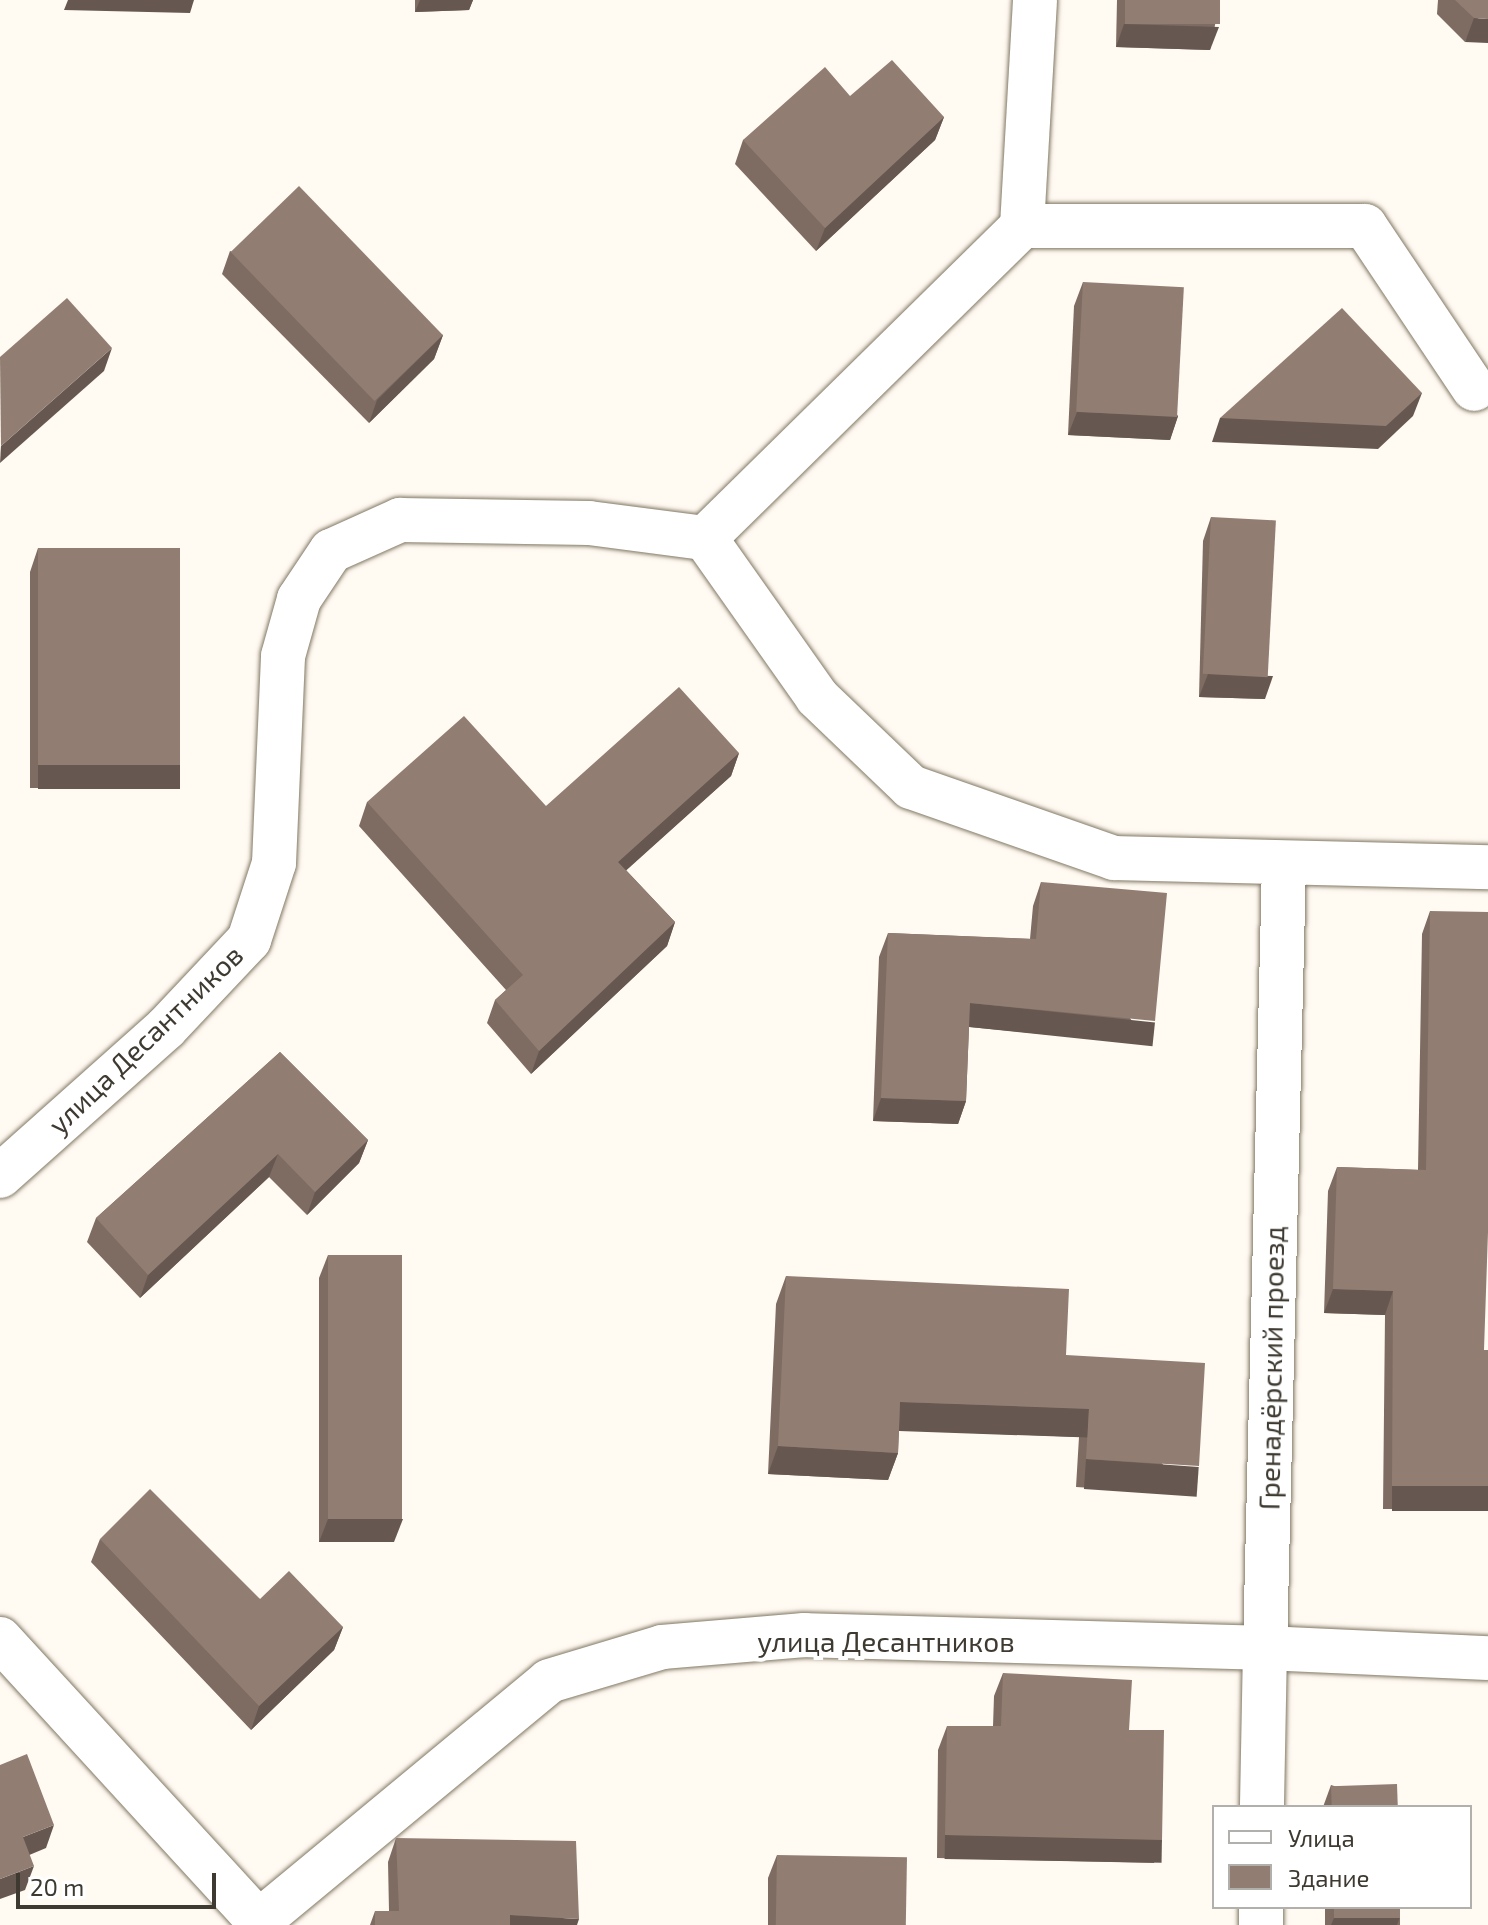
<!DOCTYPE html>
<html>
<head>
<meta charset="utf-8">
<style>
  body { margin:0 }
  #map { position:relative; width:1488px; height:1925px; overflow:hidden; background:#fffaf2; font-family:"Exo 2",sans-serif }
  div>[style] { position:absolute }
  .roads { filter:drop-shadow(0 0 2px #827864) drop-shadow(0 0 2px #827864) }
  .minor>* { height:44px; margin:-22px; padding:0 22px; transform-origin:22px; border-radius:22px; background:#fff }
  .wall>* { inset:0; background:#7e6c62; transform-origin:0 0 }
  .shaded-wall>* { inset:0; background:#665850; transform-origin:0 0 }
  .building>* { inset:0; background:#927d72; transform-origin:0 0 }
  span { translate:-50% -50%; white-space:nowrap; text-align:center; line-height:1.15; -webkit-text-stroke:8px #fff; paint-order:stroke }
  .street-label { font-size:28px; color:#3e3a31 }
  .legend { position:absolute; left:1212px; top:1805px; width:260px; height:104px; box-sizing:border-box; background:#fff; border:2px solid #b2b0ad; margin:0; padding:10px 14px; list-style:none; font-size:24px; color:#3e3a31 }
  .legend li { display:flex; align-items:center; gap:16px; height:40px }
  .legend b { width:40px; border:2px solid #b2b0ad }
  .scale { position:absolute; left:16px; top:1873px; width:200px; height:36px; box-sizing:border-box; border:4px solid #3e3a31; border-top:0; padding-left:10px; font-size:24px; line-height:28px; white-space:nowrap; color:#3e3a31; -webkit-text-stroke:6px #fff; paint-order:stroke }
</style>
</head>
<body>
<div id="map">
  <div class="roads">
    <div class="minor">
      <div style="left:1022px;top:226px;width:226px;rotate:-86.7deg"></div>
      <div style="left:705px;top:538px;width:445px;rotate:-44.5deg"></div>
      <div style="left:1022px;top:226px;width:343px"></div>
      <div style="left:1365px;top:226px;width:196px;rotate:56.2deg"></div>
      <div style="left:1284px;top:865px;width:783px;rotate:91.39deg"></div>
      <div style="left:1265px;top:1648px;width:223px;rotate:2.6deg"></div>
      <div style="left:0;top:1176px;width:222px;rotate:-41.7deg"></div>
      <div style="left:166px;top:1028px;width:121px;rotate:-46.7deg"></div>
      <div style="left:249px;top:940px;width:81px;rotate:-72deg"></div>
      <div style="left:274px;top:863px;width:207px;rotate:-87.5deg"></div>
      <div style="left:283px;top:656px;width:59px;rotate:-74.3deg"></div>
      <div style="left:299px;top:599px;width:58px;rotate:-56.3deg"></div>
      <div style="left:331px;top:551px;width:76px;rotate:-24.2deg"></div>
      <div style="left:400px;top:520px;width:189px;rotate:0.9deg"></div>
      <div style="left:589px;top:523px;width:117px;rotate:7.4deg"></div>
      <div style="left:705px;top:538px;width:194px;rotate:54.8deg"></div>
      <div style="left:817px;top:697px;width:130px;rotate:43.8deg"></div>
      <div style="left:911px;top:787px;width:215px;rotate:19.3deg"></div>
      <div style="left:1114px;top:858px;width:374px;rotate:1.4deg"></div>
      <div style="left:0;top:1639px;width:388px;rotate:47.5deg"></div>
      <div style="left:263px;top:1918px;width:371px;rotate:-39.6deg"></div>
      <div style="left:549px;top:1681px;width:118px;rotate:-16.7deg"></div>
      <div style="left:662px;top:1647px;width:143px;rotate:-4.8deg"></div>
      <div style="left:804px;top:1635px;width:461px;rotate:1.6deg"></div>
      <div style="left:1265px;top:1648px;width:159px;rotate:91.1deg"></div>
      <div style="left:1261px;top:1925px;width:18px;rotate:-90deg"></div>
    </div>
  </div>
  <div class="wall">
    <div style="clip-path:polygon(415px 0,473px 0,469px 10px,415px 12px)"></div>
    <div style="clip-path:polygon(1117px 0,1220px 0,1210px 50px,1116px 47px)"></div>
    <div style="clip-path:polygon(1438px 0,1488px 0,1465px 42px,1437px 14px)"></div>
    <div style="clip-path:polygon(850px 96px,944px 117px,935px 140px,816px 251px,735px 164px,743px 140px)"></div>
    <div style="clip-path:polygon(230px 251px,443px 335px,434px 359px,369px 423px,222px 274px)"></div>
    <div style="clip-path:polygon(1083px 282px,1178px 416px,1170px 440px,1068px 435px,1074px 306px)"></div>
    <div style="clip-path:polygon(1211px 517px,1265px 699px,1199px 697px,1203px 541px)"></div>
    <div style="clip-path:polygon(38px 548px,171px 788px,30px 788px,30px 572px)"></div>
    <div style="clip-path:polygon(739px 753px,731px 776px,626px 870px,675px 922px,667px 946px,531px 1074px,487px 1023px,495px 1000px,506px 990px,359px 826px,367px 802px,546px 806px)"></div>
    <div style="clip-path:polygon(1041px 882px,1147px 1044px,969px 1027px,966px 1101px,958px 1124px,873px 1121px,879px 957px,888px 933px,1030px 939px,1033px 906px)"></div>
    <div style="clip-path:polygon(1430px 911px,1484px 1350px,1488px 1509px,1383px 1509px,1385px 1315px,1324px 1313px,1328px 1191px,1337px 1167px,1418px 1170px,1422px 934px)"></div>
    <div style="clip-path:polygon(280px 1052px,368px 1140px,359px 1163px,307px 1215px,269px 1177px,140px 1298px,87px 1242px,96px 1218px)"></div>
    <div style="clip-path:polygon(328px 1255px,394px 1542px,319px 1542px,319px 1278px)"></div>
    <div style="clip-path:polygon(786px 1276px,1066px 1355px,1189px 1494px,1076px 1487px,1079px 1437px,899px 1430px,898px 1453px,888px 1480px,768px 1474px,776px 1304px)"></div>
    <div style="clip-path:polygon(100px 1539px,260px 1599px,343px 1627px,334px 1650px,251px 1730px,91px 1562px)"></div>
    <div style="clip-path:polygon(1003px 1673px,1129px 1730px,1162px 1840px,1154px 1863px,937px 1858px,938px 1750px,947px 1726px,993px 1726px,994px 1696px)"></div>
    <div style="clip-path:polygon(1331px 1785px,1398px 1807px,1323px 1807px)"></div>
    <div style="clip-path:polygon(396px 1838px,577px 1925px,370px 1925px,375px 1911px,389px 1911px,388px 1862px)"></div>
    <div style="clip-path:polygon(777px 1855px,906px 1925px,768px 1925px,768px 1878px)"></div>
    <div style="left:1325px;top:1907px;width:75px;height:18px"></div>
  </div>
  <div class="shaded-wall">
    <div style="clip-path:polygon(68px 0,194px 0,190px 13px,64px 10px)"></div>
    <div style="clip-path:polygon(420px 0,473px 0,469px 10px,415px 12px)"></div>
    <div style="clip-path:polygon(1474px 18px,1488px 19px,1488px 43px,1465px 42px)"></div>
    <div style="clip-path:polygon(1124px 24px,1219px 27px,1210px 50px,1116px 47px)"></div>
    <div style="clip-path:polygon(944px 117px,935px 140px,816px 251px,825px 228px)"></div>
    <div style="clip-path:polygon(443px 335px,434px 359px,369px 423px,377px 400px)"></div>
    <div style="clip-path:polygon(112px 348px,104px 371px,0 463px,1px 446px)"></div>
    <div style="clip-path:polygon(1422px 393px,1413px 416px,1378px 449px,1212px 442px,1220px 418px)"></div>
    <div style="clip-path:polygon(1077px 412px,1178px 416px,1170px 440px,1068px 435px)"></div>
    <div style="clip-path:polygon(1208px 674px,1273px 676px,1265px 699px,1199px 697px)"></div>
    <div style="clip-path:polygon(739px 753px,731px 776px,610px 885px,618px 862px)"></div>
    <div style="left:38px;top:765px;width:142px;height:24px"></div>
    <div style="clip-path:polygon(675px 922px,667px 946px,531px 1074px,539px 1051px)"></div>
    <div style="left:970px;top:1003px;width:186px;height:24px;rotate:6deg"></div>
    <div style="clip-path:polygon(881px 1098px,966px 1101px,958px 1124px,873px 1121px)"></div>
    <div style="clip-path:polygon(368px 1140px,359px 1163px,307px 1215px,315px 1192px)"></div>
    <div style="clip-path:polygon(278px 1154px,269px 1177px,140px 1298px,148px 1275px)"></div>
    <div style="clip-path:polygon(1333px 1289px,1393px 1291px,1385px 1315px,1324px 1313px)"></div>
    <div style="left:900px;top:1402px;width:189px;height:29px;rotate:2deg"></div>
    <div style="clip-path:polygon(778px 1446px,898px 1453px,888px 1480px,768px 1474px)"></div>
    <div style="left:1086px;top:1459px;width:113px;height:30px;rotate:4deg"></div>
    <div style="left:1392px;top:1486px;width:96px;height:25px"></div>
    <div style="clip-path:polygon(328px 1519px,403px 1519px,394px 1542px,319px 1542px)"></div>
    <div style="clip-path:polygon(343px 1627px,334px 1650px,251px 1730px,259px 1706px)"></div>
    <div style="clip-path:polygon(54px 1825px,46px 1848px,15px 1861px,23px 1837px)"></div>
    <div style="left:945px;top:1835px;width:217px;height:24px;rotate:1deg"></div>
    <div style="clip-path:polygon(34px 1866px,25px 1890px,0 1899px,0 1879px)"></div>
    <div style="clip-path:polygon(510px 1915px,579px 1919px,577px 1925px,507px 1925px)"></div>
    <div style="clip-path:polygon(1400px 1917px,1397px 1925px,1331px 1925px,1334px 1918px)"></div>
  </div>
  <div class="building">
    <div style="left:1125px;top:0;width:95px;height:24px"></div>
    <div style="clip-path:polygon(1455px 0,1488px 0,1488px 19px,1474px 18px)"></div>
    <div style="clip-path:polygon(892px 60px,944px 117px,825px 228px,743px 140px,825px 67px,850px 96px)"></div>
    <div style="left:299px;top:186px;width:207px;height:95px;rotate:46deg"></div>
    <div style="left:1083px;top:282px;width:101px;height:130px;rotate:3deg"></div>
    <div style="clip-path:polygon(67px 298px,112px 348px,1px 446px,0 357px)"></div>
    <div style="clip-path:polygon(1342px 308px,1422px 393px,1386px 426px,1220px 418px)"></div>
    <div style="left:1211px;top:517px;width:65px;height:157px;rotate:3deg"></div>
    <div style="left:38px;top:548px;width:142px;height:217px"></div>
    <div style="clip-path:polygon(679px 687px,739px 753px,618px 862px,675px 922px,539px 1051px,495px 1000px,523px 975px,367px 802px,464px 716px,546px 806px)"></div>
    <div style="clip-path:polygon(1041px 882px,1167px 893px,1155px 1021px,970px 1003px,966px 1101px,881px 1098px,888px 933px,1036px 939px)"></div>
    <div style="clip-path:polygon(1430px 911px,1488px 912px,1488px 1232px,1484px 1350px,1488px 1350px,1488px 1486px,1392px 1486px,1393px 1291px,1333px 1289px,1337px 1167px,1426px 1170px)"></div>
    <div style="clip-path:polygon(280px 1052px,368px 1140px,315px 1192px,278px 1154px,148px 1275px,96px 1218px)"></div>
    <div style="left:328px;top:1255px;width:74px;height:264px"></div>
    <div style="clip-path:polygon(786px 1276px,1069px 1289px,1066px 1355px,1205px 1363px,1199px 1466px,1086px 1459px,1089px 1409px,900px 1402px,898px 1453px,778px 1446px)"></div>
    <div style="clip-path:polygon(150px 1489px,260px 1599px,289px 1571px,343px 1627px,259px 1706px,100px 1539px)"></div>
    <div style="clip-path:polygon(1003px 1673px,1132px 1680px,1129px 1730px,1164px 1730px,1162px 1840px,945px 1835px,947px 1726px,1001px 1726px)"></div>
    <div style="clip-path:polygon(27px 1754px,54px 1825px,23px 1837px,34px 1866px,0 1879px,0 1765px)"></div>
    <div style="left:1397px;top:1784px;width:23px;height:66px;rotate:88deg"></div>
    <div style="clip-path:polygon(396px 1838px,576px 1841px,579px 1919px,510px 1915px,510px 1925px,375px 1925px,375px 1911px,399px 1911px)"></div>
    <div style="left:777px;top:1855px;width:130px;height:70px;rotate:1deg"></div>
    <div style="left:1334px;top:1907px;width:66px;height:11px"></div>
  </div>
  <div class="street-label">
    <span style="left:145px;top:1039px;rotate:-44deg">улица Десантников</span>
    <span style="left:1271px;top:1368px;rotate:-89deg">Гренадёрский проезд</span>
    <span style="left:886px;top:1641px">улица Десантников</span>
  </div>
  <ul class="legend">
  <li><b style="height:10px;background:#fff"></b>Улица</li>
  <li><b style="height:22px;background:#927d72"></b>Здание</li>
  </ul>
  <div class="scale">20 m</div>
</div>
</body>
</html>
